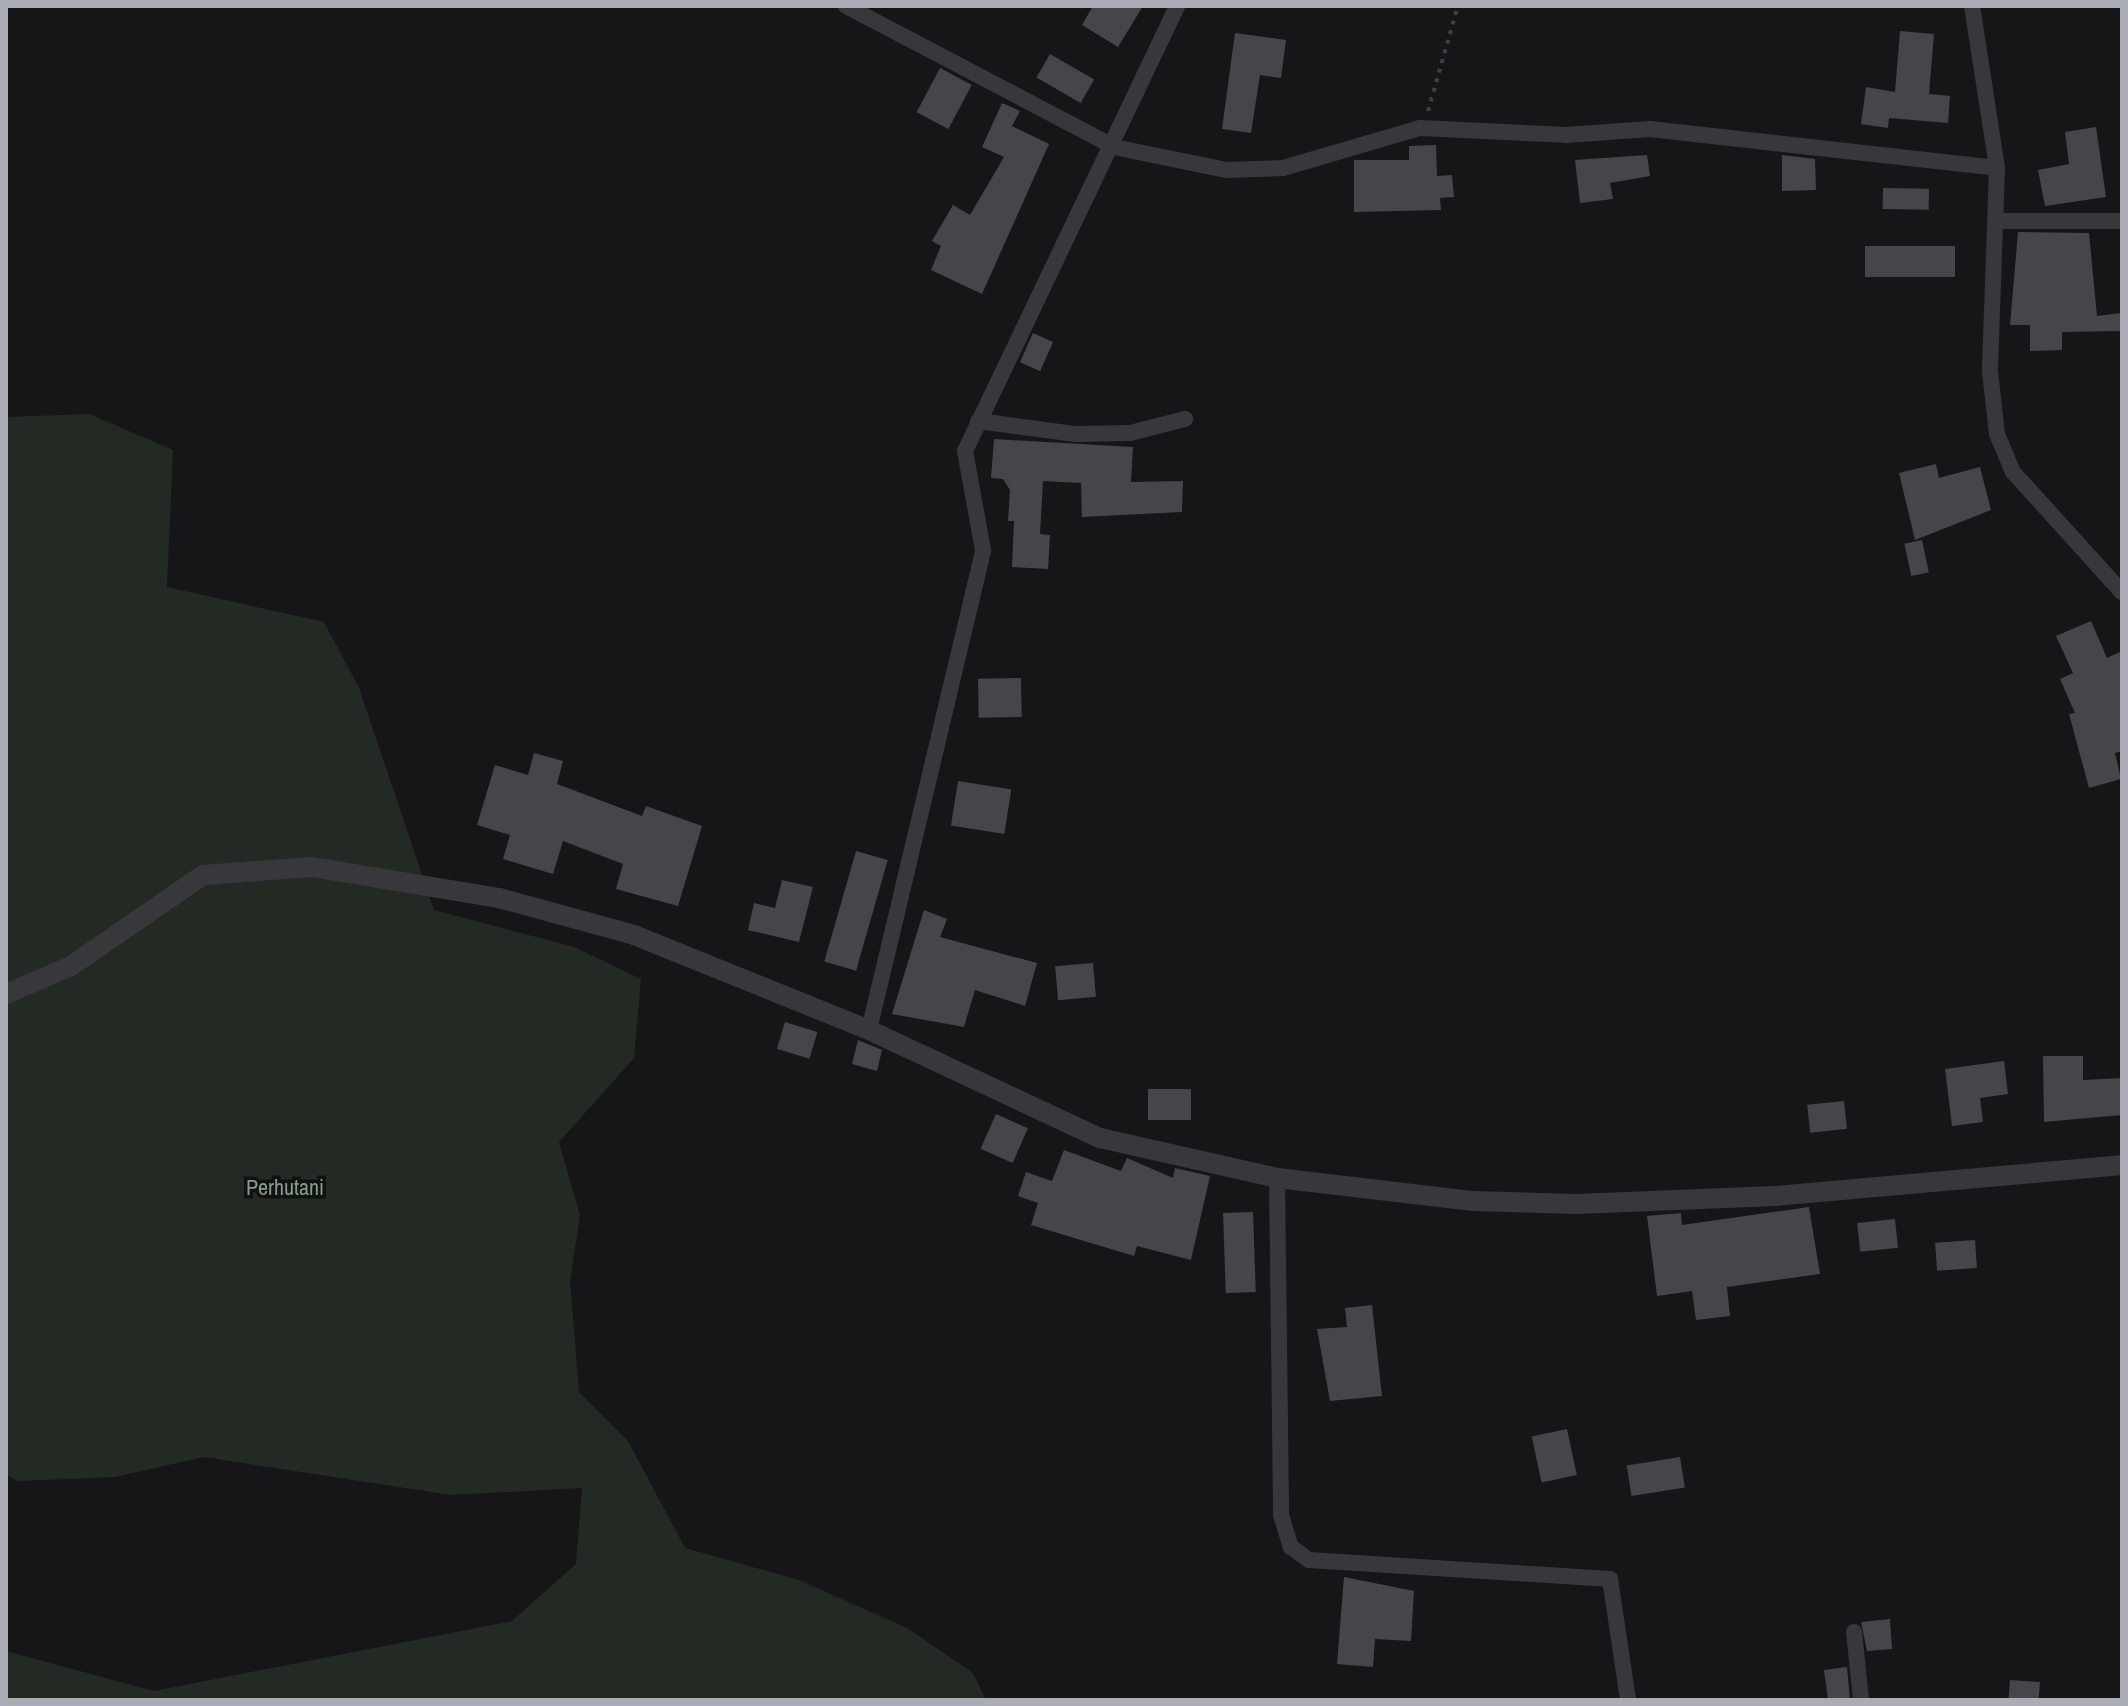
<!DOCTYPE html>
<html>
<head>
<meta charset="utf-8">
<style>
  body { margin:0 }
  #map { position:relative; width:2128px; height:1706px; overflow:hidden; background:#161618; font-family:"Archivo Narrow",sans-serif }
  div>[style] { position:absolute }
  .green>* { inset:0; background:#232a24 }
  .building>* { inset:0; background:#46464a; transform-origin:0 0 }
  .path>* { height:4px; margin-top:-2px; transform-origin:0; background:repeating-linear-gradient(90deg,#3e3f43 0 4px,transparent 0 10px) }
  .minor>* { height:16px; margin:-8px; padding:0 8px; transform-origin:8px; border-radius:8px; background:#38383c }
  .tertiary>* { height:20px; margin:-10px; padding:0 10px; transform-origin:10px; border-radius:10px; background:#38383c }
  span { translate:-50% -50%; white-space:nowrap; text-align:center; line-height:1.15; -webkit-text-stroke:7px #111113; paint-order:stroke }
  .park-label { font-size:22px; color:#839f87 }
  .frame { position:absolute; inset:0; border:8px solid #aaadb6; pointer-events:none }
</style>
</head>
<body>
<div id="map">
  <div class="green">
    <div style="clip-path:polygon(89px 414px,173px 450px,167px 587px,324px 622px,359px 688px,434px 910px,574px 947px,641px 979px,634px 1058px,559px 1142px,580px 1215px,570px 1281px,579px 1392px,628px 1441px,685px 1548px,799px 1580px,907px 1628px,973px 1673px,986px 1700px,6px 1700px,6px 1651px,154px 1691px,512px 1621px,576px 1564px,582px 1488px,451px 1495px,204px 1457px,115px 1477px,18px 1481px,6px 1475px,6px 417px)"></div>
  </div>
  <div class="building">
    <div style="clip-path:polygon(1093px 6px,1143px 6px,1118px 47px,1082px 25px)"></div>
    <div style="clip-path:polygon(1900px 31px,1934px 34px,1929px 94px,1950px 96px,1948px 123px,1889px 118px,1888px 128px,1861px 124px,1866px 87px,1895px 92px)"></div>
    <div style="clip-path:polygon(1235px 33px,1286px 40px,1281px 78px,1260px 75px,1251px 133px,1222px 129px)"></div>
    <div style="left:1050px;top:54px;width:51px;height:27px;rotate:30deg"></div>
    <div style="left:940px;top:68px;width:36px;height:50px;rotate:28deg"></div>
    <div style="clip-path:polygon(1002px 103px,1020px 111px,1012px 126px,1049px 144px,982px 294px,931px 270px,941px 246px,932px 241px,953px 205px,970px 215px,1004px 157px,982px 147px)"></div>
    <div style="clip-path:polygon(2096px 127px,2106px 197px,2045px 206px,2038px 170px,2069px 164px,2065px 132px)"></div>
    <div style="clip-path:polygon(1436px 145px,1437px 176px,1452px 175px,1454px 197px,1440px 198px,1441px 210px,1354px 212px,1354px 160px,1409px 160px,1409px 146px)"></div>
    <div style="clip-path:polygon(1647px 155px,1650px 176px,1610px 183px,1613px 199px,1580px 203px,1575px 160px)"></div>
    <div style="clip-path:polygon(1782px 155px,1815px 159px,1816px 190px,1782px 191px)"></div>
    <div style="left:1883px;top:188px;width:46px;height:21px;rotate:1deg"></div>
    <div style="clip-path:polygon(2018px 232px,2089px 233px,2097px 316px,2122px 313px,2122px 331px,2062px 332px,2062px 350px,2030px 351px,2030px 325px,2010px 325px)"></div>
    <div style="left:1865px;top:246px;width:90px;height:31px"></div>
    <div style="left:1033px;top:333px;width:22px;height:32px;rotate:24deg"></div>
    <div style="clip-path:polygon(994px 439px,1133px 447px,1131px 482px,1183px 481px,1182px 512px,1082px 517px,1081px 483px,1043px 481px,1040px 534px,1050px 535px,1048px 569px,1012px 567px,1014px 521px,1008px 521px,1010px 490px,1003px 479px,991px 478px)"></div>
    <div style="clip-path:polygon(1936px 464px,1939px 478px,1980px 467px,1991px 510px,1915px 540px,1899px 473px)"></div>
    <div style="left:1922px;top:540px;width:33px;height:18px;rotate:78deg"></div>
    <div style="clip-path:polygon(2091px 621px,2107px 658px,2122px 651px,2122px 751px,2115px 753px,2121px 779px,2089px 788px,2069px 714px,2075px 713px,2060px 679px,2073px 673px,2056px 636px)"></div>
    <div style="left:1021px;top:678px;width:39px;height:43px;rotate:89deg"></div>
    <div style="clip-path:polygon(534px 753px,563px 761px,557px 784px,642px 816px,646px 806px,702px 826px,678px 906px,616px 889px,623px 864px,563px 841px,553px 874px,503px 859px,510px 835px,477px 825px,495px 765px,528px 775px)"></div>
    <div style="left:958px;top:781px;width:54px;height:45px;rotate:9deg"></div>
    <div style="left:856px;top:851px;width:33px;height:115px;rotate:16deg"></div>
    <div style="clip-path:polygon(782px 880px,813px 887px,799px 942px,748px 930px,754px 903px,775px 908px)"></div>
    <div style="clip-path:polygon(924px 910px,947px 919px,940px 937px,1037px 963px,1025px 1006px,975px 990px,964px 1027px,892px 1014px)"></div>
    <div style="left:1093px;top:963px;width:34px;height:38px;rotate:85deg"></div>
    <div style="left:785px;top:1022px;width:34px;height:28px;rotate:17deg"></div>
    <div style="clip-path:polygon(858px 1040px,882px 1050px,877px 1071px,852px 1064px)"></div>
    <div style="clip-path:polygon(2043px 1056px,2083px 1056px,2083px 1080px,2122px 1078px,2122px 1115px,2044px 1122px)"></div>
    <div style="clip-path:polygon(2004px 1061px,2008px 1094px,1980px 1098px,1983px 1122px,1952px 1126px,1945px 1069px)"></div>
    <div style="left:1148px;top:1089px;width:43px;height:31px"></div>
    <div style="left:1844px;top:1101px;width:28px;height:37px;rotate:84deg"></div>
    <div style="left:996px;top:1114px;width:35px;height:38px;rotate:24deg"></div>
    <div style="clip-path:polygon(1064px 1150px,1121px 1171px,1127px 1158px,1173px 1178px,1175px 1168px,1210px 1176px,1191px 1260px,1137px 1246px,1134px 1256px,1031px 1225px,1038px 1203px,1018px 1196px,1026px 1172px,1052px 1181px)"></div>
    <div style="clip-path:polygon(1809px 1207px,1820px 1274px,1727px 1287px,1730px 1316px,1696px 1320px,1692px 1291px,1657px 1296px,1647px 1216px,1681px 1213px,1682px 1225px)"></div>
    <div style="left:1253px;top:1212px;width:80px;height:30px;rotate:88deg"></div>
    <div style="left:1895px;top:1219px;width:29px;height:38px;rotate:84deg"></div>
    <div style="left:1975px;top:1240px;width:28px;height:40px;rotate:86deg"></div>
    <div style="clip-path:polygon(1372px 1305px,1382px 1396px,1330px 1401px,1317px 1329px,1347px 1327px,1345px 1308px)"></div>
    <div style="left:1567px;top:1429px;width:47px;height:36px;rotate:78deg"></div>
    <div style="left:1680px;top:1457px;width:31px;height:54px;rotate:81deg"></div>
    <div style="clip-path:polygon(1344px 1577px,1414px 1591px,1411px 1641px,1375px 1639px,1373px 1667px,1337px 1664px)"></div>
    <div style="clip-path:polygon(1890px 1619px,1892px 1649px,1867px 1651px,1861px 1622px)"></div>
    <div style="clip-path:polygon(1847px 1667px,1850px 1700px,1828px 1700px,1824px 1670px)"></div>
    <div style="left:2010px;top:1680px;width:30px;height:20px;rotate:4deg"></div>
  </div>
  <div class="path">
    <div style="left:1428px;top:111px;width:109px;rotate:-74.1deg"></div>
  </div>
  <div class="minor">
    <div style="left:846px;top:6px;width:303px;rotate:27.7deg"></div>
    <div style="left:1114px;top:147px;width:114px;rotate:11.6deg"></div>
    <div style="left:1226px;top:170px;width:57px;rotate:-2deg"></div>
    <div style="left:1283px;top:168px;width:143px;rotate:-16.3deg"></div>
    <div style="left:1420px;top:128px;width:146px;rotate:2.7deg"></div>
    <div style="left:1566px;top:135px;width:84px;rotate:-4.1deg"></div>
    <div style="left:1650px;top:129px;width:349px;rotate:6.4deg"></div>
    <div style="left:1972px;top:6px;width:164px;rotate:81.2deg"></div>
    <div style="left:1997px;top:168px;width:203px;rotate:92deg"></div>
    <div style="left:1990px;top:371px;width:63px;rotate:83.7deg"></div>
    <div style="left:1997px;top:434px;width:41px;rotate:67.2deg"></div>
    <div style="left:2013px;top:472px;width:162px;rotate:47.8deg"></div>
    <div style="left:1998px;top:221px;width:124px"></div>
    <div style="left:978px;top:421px;width:99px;rotate:7.6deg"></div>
    <div style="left:1076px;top:434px;width:54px;rotate:-1.1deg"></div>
    <div style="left:1130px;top:433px;width:57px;rotate:-14.3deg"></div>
    <div style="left:869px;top:1030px;width:493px;rotate:-76.6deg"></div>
    <div style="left:983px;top:550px;width:101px;rotate:-100.3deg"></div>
    <div style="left:965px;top:451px;width:493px;rotate:-64.5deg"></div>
    <div style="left:1277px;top:1178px;width:337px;rotate:89.3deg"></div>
    <div style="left:1281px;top:1515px;width:34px;rotate:73deg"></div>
    <div style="left:1291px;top:1547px;width:22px;rotate:36deg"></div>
    <div style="left:1309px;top:1560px;width:302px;rotate:3.6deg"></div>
    <div style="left:1610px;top:1579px;width:122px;rotate:81.5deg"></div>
    <div style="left:1854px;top:1632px;width:68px;rotate:84.1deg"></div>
  </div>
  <div class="tertiary">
    <div style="left:6px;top:994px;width:71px;rotate:-23.3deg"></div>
    <div style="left:71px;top:966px;width:160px;rotate:-34.6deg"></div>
    <div style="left:203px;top:875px;width:109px;rotate:-4.2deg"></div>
    <div style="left:312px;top:867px;width:190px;rotate:9.4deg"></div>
    <div style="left:499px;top:898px;width:140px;rotate:15.3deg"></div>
    <div style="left:634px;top:935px;width:253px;rotate:22deg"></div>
    <div style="left:869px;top:1030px;width:255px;rotate:25.1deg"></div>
    <div style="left:1100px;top:1138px;width:181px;rotate:12.7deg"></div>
    <div style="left:1277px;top:1178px;width:198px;rotate:6.7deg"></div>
    <div style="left:1474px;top:1201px;width:102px;rotate:1.7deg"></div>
    <div style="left:1576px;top:1204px;width:200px;rotate:-2.3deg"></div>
    <div style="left:1776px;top:1196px;width:347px;rotate:-5.1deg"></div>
  </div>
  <div class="park-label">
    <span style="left:285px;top:1188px">Perhutani</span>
  </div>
  <div class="frame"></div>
</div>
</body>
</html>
